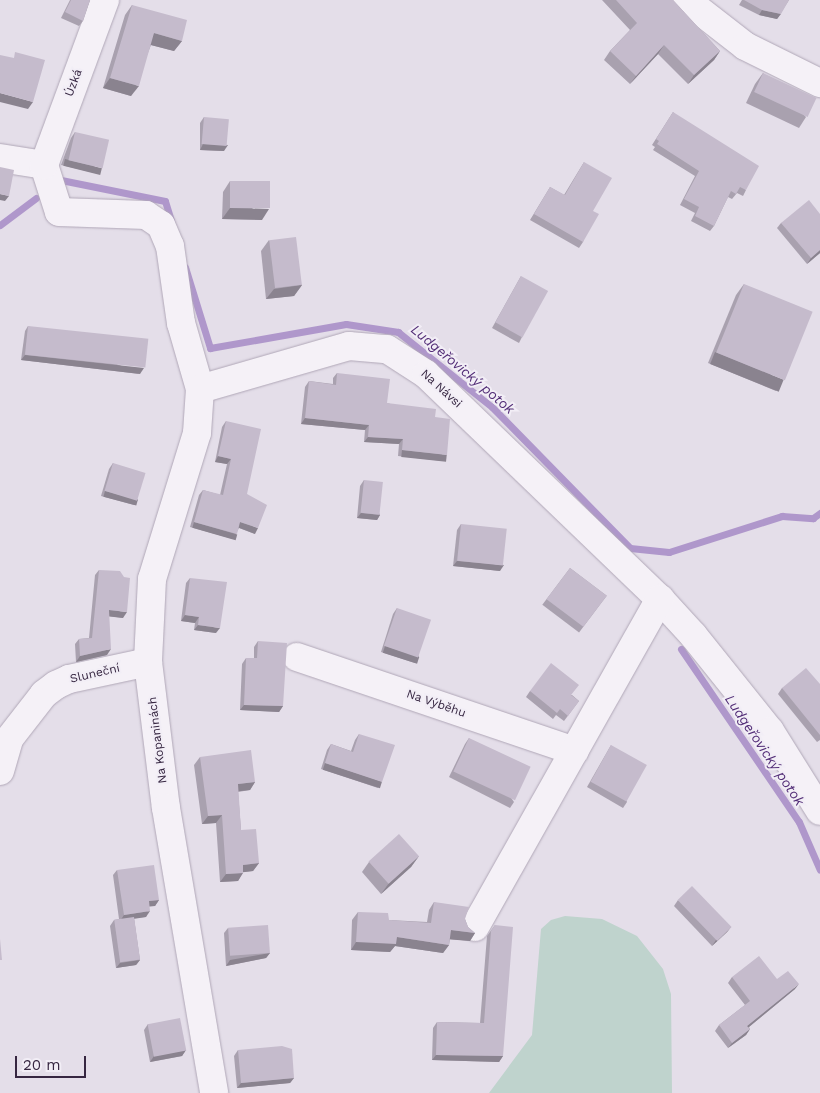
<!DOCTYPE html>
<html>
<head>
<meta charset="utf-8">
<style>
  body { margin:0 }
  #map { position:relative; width:820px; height:1093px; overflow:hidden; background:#e4dee9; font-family:"Work Sans",sans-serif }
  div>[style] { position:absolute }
  .green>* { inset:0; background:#bfd3cd }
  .stream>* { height:7px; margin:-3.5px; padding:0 3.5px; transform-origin:3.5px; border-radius:3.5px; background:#af97cb }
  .roads { filter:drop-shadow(0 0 1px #b0a7b7) drop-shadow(0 0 1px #b0a7b7) }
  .minor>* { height:28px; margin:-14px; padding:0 14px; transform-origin:14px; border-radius:14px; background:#f5f1f7 }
  .wall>* { inset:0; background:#a9a1af; transform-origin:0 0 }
  .shaded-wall>* { inset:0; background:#8a838f; transform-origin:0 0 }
  .building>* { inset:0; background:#c5bbcc; transform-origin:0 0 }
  span { translate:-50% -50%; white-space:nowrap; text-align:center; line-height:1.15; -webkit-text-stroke:4px #f2eef6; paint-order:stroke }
  .street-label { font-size:12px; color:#362641 }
  .water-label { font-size:14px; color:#532e77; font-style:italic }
  .scale { position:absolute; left:15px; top:1056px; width:71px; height:22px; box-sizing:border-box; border:2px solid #362641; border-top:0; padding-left:6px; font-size:15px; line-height:18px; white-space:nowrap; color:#362641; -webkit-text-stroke:4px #f2eef6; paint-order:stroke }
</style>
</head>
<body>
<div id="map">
  <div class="green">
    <div style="clip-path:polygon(565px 916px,602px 919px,637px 936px,663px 969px,671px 994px,672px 1093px,489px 1093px,532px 1035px,541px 929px,551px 920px)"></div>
  </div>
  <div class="stream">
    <div style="left:61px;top:180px;width:106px;rotate:11.4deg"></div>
    <div style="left:165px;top:201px;width:21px;rotate:73deg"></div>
    <div style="left:0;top:225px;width:45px;rotate:-36.9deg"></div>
    <div style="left:185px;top:267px;width:85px;rotate:72.8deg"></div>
    <div style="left:210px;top:348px;width:138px;rotate:-10deg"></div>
    <div style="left:346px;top:324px;width:53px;rotate:8.7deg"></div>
    <div style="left:398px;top:332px;width:120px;rotate:38.6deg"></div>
    <div style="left:492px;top:407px;width:197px;rotate:45.6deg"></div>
    <div style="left:630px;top:548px;width:39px;rotate:6deg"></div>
    <div style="left:669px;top:552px;width:119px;rotate:-17.7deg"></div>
    <div style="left:782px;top:516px;width:31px;rotate:4deg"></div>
    <div style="left:813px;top:518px;width:9px;rotate:-36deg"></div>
    <div style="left:681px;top:649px;width:209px;rotate:55.7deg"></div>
    <div style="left:799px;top:822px;width:52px;rotate:66.4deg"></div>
  </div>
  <div class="roads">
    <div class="minor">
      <div style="left:686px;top:0;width:75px;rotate:37.9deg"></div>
      <div style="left:745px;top:46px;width:84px;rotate:26.3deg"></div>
      <div style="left:0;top:158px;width:45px;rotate:9deg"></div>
      <div style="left:44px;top:165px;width:49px;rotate:72.3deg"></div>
      <div style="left:59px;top:212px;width:87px;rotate:2deg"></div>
      <div style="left:146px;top:215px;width:18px;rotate:34deg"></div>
      <div style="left:161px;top:225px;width:23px;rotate:67deg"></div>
      <div style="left:170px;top:246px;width:78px;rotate:81.9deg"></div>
      <div style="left:181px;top:323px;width:69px;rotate:73.9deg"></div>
      <div style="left:200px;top:389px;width:44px;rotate:93.9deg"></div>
      <div style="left:197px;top:433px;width:153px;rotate:107.1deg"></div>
      <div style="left:152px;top:579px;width:83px;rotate:92.8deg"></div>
      <div style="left:148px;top:662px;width:147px;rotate:83deg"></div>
      <div style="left:166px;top:808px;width:289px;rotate:80.4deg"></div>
      <div style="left:44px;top:165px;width:176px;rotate:-69.7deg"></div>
      <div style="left:200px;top:389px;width:155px;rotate:-16.1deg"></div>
      <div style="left:349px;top:346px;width:38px;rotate:5deg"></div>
      <div style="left:387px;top:349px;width:46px;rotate:32.7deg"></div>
      <div style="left:426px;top:374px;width:325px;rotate:43.9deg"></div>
      <div style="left:660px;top:599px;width:49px;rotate:47.5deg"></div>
      <div style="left:693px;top:635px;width:123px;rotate:51.3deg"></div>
      <div style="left:770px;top:731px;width:94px;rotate:58deg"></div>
      <div style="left:297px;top:657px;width:293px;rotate:18.7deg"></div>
      <div style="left:0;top:771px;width:33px;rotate:-74deg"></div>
      <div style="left:9px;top:739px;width:57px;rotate:-52.1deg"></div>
      <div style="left:44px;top:694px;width:15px;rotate:-37deg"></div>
      <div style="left:56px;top:685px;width:14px;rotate:-25deg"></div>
      <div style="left:69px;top:679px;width:81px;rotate:-12.1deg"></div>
      <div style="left:475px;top:927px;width:377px;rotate:-60.6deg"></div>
    </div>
  </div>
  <div class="wall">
    <div style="clip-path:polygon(70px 0,90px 0,83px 21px,79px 26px,61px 18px)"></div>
    <div style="clip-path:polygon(602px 0,673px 0,720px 51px,714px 60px,688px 84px,658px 54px,630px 84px,604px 60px,610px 51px,630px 30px)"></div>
    <div style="clip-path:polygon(742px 0,789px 0,777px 19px,759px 15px,739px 5px)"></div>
    <div style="clip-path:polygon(132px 5px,182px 41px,174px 51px,151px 45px,131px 96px,103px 88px,125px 15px)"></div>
    <div style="clip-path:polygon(763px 73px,806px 117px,799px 128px,746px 103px,755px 84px)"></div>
    <div style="clip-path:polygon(673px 112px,746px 190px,743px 196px,737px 193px,732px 199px,728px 197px,714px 226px,710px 231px,691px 221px,695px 213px,680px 205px,695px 176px,653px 150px,655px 147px,652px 145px)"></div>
    <div style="clip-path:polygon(204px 117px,224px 151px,200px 150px,200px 123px)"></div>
    <div style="clip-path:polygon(75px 132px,99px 174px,61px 165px,71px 138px)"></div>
    <div style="clip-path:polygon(584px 162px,593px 211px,583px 242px,579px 248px,530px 220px,550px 187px,564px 195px)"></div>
    <div style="clip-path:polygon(230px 181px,262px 220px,222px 219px,223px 192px)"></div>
    <div style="clip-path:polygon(820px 214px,820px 253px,807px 264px,777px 228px,781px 223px)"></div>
    <div style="clip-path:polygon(269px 240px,302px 285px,294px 296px,266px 299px,261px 251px)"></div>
    <div style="clip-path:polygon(521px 276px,522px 337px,519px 343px,492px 328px)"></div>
    <div style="clip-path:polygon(744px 284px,776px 391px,708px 363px,736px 295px)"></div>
    <div style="clip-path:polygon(28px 326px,140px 374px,21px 360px,25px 331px)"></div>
    <div style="clip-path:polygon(337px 373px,387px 403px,435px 417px,443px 461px,398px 456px,399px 444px,364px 442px,365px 430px,301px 424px,305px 387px,309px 381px,333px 384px,333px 378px)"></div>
    <div style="clip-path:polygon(226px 421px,247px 494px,255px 534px,239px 528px,233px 539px,190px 527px,199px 495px,203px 490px,220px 495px,227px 464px,215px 462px,222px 427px)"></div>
    <div style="clip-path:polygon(113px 463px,138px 500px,134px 505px,101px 496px,109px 469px)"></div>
    <div style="clip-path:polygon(364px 480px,380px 515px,377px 520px,357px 518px,360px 486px)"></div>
    <div style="clip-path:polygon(461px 524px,500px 571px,453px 566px,457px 530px)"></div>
    <div style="left:570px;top:568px;width:46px;height:46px;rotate:37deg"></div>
    <div style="clip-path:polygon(99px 570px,123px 618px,109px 616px,107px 655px,76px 662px,75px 644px,79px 639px,89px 638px,95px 575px)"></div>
    <div style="clip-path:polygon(190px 578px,216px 633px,194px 630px,195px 623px,181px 621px,186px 583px)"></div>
    <div style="clip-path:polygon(397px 608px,419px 657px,415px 663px,381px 652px,393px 614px)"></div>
    <div style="clip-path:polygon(258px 641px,283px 706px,279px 712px,240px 710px,242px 664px,246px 658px,254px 658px,254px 647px)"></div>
    <div style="clip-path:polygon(820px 684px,820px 740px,817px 742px,778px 694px,782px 688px)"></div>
    <div style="clip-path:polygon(530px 691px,572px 695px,579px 701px,564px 721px,556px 715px,553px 719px,526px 697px)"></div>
    <div style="clip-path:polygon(359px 734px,378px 788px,321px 769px,327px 750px,331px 744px,351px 751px,355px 740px)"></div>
    <div style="clip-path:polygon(469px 738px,514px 802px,510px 808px,449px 777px,465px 744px)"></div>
    <div style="clip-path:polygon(611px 745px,627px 802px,623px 808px,587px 787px)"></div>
    <div style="clip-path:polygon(200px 757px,255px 782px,250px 790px,238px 792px,241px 830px,259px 863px,253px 871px,243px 872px,238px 881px,220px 882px,216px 823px,202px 824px,194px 765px)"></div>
    <div style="clip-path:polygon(419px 856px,411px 867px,381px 894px,362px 872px,369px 862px)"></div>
    <div style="clip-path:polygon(117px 870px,159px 900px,155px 906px,149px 906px,146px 917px,134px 918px,140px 960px,136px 965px,116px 968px,110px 926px,114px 920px,119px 919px,113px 875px)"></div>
    <div style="clip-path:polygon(678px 900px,731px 927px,727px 932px,712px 946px,674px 906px)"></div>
    <div style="clip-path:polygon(434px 902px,465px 919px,468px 927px,475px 933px,470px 941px,450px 939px,449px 945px,443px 953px,395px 946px,390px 952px,351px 950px,352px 920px,358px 912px,389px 920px,427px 922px,429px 910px)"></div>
    <div style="clip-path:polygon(495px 925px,503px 1056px,499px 1062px,432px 1060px,433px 1028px,437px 1022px,480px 1023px,487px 936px)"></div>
    <div style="clip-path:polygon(228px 928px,270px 953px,266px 958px,226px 966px,224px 933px)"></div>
    <div style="clip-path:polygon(732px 977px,777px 979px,795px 989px,749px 1027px,750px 1029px,746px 1035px,728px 1048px,715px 1031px,719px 1025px,745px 1005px,728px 983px)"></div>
    <div style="clip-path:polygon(148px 1024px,186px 1050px,182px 1056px,150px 1062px,144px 1030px)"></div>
    <div style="clip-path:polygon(238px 1050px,294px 1078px,290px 1083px,237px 1088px,234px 1056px)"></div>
  </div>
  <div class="shaded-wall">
    <div style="clip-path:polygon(762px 10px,781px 14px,777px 19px,759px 15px)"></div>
    <div style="clip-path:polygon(154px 33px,182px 41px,174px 51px,147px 44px)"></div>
    <div style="clip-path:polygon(664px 45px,658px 54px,630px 84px,636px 76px)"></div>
    <div style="clip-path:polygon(720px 51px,714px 60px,688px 84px,694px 75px)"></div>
    <div style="clip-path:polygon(110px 78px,139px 86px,131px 96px,103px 88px)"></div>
    <div style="clip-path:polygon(0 93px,33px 102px,28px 109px,0 102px)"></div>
    <div style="clip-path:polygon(203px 144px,228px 145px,224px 151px,200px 150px)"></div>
    <div style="left:65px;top:159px;width:38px;height:7px;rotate:14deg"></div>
    <div style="clip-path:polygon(0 194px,9px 196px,5px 201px,0 200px)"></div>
    <div style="clip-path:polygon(230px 208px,269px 209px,262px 220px,222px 219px)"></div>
    <div style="clip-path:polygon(820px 250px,820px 253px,807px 264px,811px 258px)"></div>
    <div style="clip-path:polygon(302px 285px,294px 296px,266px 299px,274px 289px)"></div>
    <div style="left:715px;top:352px;width:74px;height:13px;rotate:22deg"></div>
    <div style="clip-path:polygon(25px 355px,144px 368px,140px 374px,21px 360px)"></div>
    <div style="clip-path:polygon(305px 418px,369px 425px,365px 430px,301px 424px)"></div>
    <div style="clip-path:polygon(368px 437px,403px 439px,399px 444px,364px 442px)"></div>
    <div style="left:402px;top:450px;width:45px;height:7px;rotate:6deg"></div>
    <div style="clip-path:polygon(218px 456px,231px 459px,227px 464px,215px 462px)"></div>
    <div style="left:105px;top:491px;width:34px;height:6px;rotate:15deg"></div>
    <div style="clip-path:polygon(361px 513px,380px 515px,377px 520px,357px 518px)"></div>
    <div style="left:194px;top:522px;width:45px;height:6px;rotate:16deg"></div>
    <div style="clip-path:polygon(240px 522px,258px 528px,255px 534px,237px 527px)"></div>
    <div style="clip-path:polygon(457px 561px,504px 565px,500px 571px,453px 566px)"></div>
    <div style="clip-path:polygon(109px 610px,127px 612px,123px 618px,105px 616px)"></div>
    <div style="clip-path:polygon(185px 615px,199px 617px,195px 623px,181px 621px)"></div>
    <div style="clip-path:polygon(198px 625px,220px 628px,216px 633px,194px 630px)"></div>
    <div style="left:385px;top:646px;width:36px;height:7px;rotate:18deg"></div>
    <div style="clip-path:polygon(111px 649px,107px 655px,76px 662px,80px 656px)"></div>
    <div style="clip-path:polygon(244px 705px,283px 706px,279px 712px,240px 710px)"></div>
    <div style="left:325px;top:763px;width:60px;height:7px;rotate:18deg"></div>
    <div style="clip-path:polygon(255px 782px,250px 790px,232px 792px,238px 784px)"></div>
    <div style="clip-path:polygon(222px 815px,216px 823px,202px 824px,208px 816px)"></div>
    <div style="clip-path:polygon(419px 856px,411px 867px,381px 894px,389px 883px)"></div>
    <div style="clip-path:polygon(259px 863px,253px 871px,237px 873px,243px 865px)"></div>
    <div style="clip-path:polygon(243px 873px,238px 881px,220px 882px,226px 874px)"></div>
    <div style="clip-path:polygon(159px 900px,155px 906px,145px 907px,149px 901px)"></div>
    <div style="clip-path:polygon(150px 911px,146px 917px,120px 921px,124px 915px)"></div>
    <div style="clip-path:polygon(731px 927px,727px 932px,712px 946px,716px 940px)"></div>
    <div style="clip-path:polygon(451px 930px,475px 933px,470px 941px,445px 939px)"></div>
    <div style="clip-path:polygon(397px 937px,449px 945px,443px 953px,395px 946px,390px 952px,351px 950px,356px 942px)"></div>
    <div style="clip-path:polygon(270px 953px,266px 958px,226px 966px,230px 960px)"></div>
    <div style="clip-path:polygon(140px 960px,136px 965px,116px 968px,120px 963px)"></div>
    <div style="clip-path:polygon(799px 984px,795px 989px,744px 1031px,747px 1026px)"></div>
    <div style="clip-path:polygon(750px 1029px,746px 1035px,728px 1048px,732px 1043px)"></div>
    <div style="clip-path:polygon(186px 1050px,182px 1056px,150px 1062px,154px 1056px)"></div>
    <div style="clip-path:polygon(436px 1055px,503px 1056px,499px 1062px,432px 1060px)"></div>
    <div style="clip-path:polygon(294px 1078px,290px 1083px,237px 1088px,241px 1083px)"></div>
  </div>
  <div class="building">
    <div style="clip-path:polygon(71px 0,90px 0,83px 21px,65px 12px)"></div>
    <div style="clip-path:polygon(616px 0,673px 0,720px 51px,694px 75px,664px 45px,636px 76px,610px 51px,637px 23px)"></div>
    <div style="clip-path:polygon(744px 0,789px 0,781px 14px,762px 10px)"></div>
    <div style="clip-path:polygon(132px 5px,187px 20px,182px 41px,154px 33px,139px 86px,110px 78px)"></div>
    <div style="clip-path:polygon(15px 52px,45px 60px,33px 102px,0 93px,0 55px,14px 58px)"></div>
    <div style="left:763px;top:73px;width:59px;height:21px;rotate:25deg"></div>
    <div style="clip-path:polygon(673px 112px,759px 166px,746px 190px,740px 187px,736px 194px,731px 191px,714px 226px,695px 216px,699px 207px,684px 199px,699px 171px,657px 144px,659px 141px,656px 139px)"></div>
    <div style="left:204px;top:117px;width:25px;height:27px;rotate:5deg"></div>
    <div style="left:75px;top:132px;width:35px;height:29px;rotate:13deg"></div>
    <div style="clip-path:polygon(584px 162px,612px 178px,593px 211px,599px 214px,583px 242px,534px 214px,550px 187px,565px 195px)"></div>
    <div style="clip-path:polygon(0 167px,14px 170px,9px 196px,0 194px)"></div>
    <div style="left:230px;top:181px;width:40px;height:27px"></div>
    <div style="clip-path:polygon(809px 200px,820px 214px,820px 250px,811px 258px,781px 223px)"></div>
    <div style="left:296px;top:237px;width:48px;height:27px;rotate:83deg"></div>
    <div style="left:521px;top:276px;width:31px;height:53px;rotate:29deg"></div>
    <div style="left:744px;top:284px;width:74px;height:74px;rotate:22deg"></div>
    <div style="left:28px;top:326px;width:121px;height:29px;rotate:6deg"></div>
    <div style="clip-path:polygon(337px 373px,390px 379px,387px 403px,436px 409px,435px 417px,450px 419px,447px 455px,402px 450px,403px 439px,368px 437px,369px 425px,305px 418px,309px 381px,336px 385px)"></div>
    <div style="clip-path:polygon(226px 421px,261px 429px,247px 494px,267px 505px,258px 528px,240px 522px,237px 534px,194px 522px,203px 490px,223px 495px,231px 459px,218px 456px)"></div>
    <div style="left:113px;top:463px;width:34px;height:29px;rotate:17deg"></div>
    <div style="left:364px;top:480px;width:19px;height:33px;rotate:6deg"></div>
    <div style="left:461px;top:524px;width:46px;height:37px;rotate:6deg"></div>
    <div style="left:570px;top:568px;width:46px;height:39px;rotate:37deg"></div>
    <div style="clip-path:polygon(99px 570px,120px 571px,124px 577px,130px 578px,127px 612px,109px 610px,111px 649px,80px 656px,79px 639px,92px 638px)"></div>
    <div style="clip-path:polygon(190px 578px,227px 582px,220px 628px,198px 625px,199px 617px,185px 615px)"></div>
    <div style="left:397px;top:608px;width:36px;height:40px;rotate:19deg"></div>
    <div style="clip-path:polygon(258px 641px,287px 643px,283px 706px,244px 705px,246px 658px,257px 658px)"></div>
    <div style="clip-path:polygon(551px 663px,579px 685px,571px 695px,579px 701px,568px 716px,560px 709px,557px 713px,530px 691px)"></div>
    <div style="clip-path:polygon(806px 668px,820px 684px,820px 735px,782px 688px)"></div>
    <div style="clip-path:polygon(359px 734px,395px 745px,382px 782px,325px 763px,331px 744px,353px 752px)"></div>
    <div style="left:469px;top:738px;width:68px;height:37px;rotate:25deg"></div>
    <div style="left:611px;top:745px;width:41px;height:42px;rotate:29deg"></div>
    <div style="clip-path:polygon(251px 750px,255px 782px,238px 784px,241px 830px,256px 829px,259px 863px,243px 865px,243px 873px,226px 874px,222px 815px,208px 816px,200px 757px)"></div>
    <div style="left:399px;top:834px;width:30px;height:41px;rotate:48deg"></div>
    <div style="clip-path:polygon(154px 865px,159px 900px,149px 901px,150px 911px,124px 915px,117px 870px)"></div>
    <div style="left:692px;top:886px;width:57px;height:20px;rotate:46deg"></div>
    <div style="clip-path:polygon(434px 902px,469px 907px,465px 919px,468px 927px,475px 933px,451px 930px,449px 945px,397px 937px,396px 944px,356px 942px,358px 912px,388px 913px,389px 920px,431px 923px)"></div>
    <div style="left:134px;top:917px;width:43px;height:20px;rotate:82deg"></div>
    <div style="left:268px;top:925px;width:28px;height:40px;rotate:86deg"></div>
    <div style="clip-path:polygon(495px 925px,513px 927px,503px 1056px,436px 1055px,437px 1022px,484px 1023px,491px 931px)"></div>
    <div style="clip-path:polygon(0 939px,2px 960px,0 960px)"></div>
    <div style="clip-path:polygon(759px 956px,777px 979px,788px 971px,799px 984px,747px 1026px,750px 1029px,732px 1043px,719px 1025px,750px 1001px,732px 977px)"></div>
    <div style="left:180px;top:1018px;width:33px;height:33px;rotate:79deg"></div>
    <div style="clip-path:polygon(282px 1046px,292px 1049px,294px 1078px,241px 1083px,238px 1050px)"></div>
  </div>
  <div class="street-label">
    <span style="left:74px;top:83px;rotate:-70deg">Úzká</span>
    <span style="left:441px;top:389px;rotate:42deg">Na Návsi</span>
    <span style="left:95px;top:674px;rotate:-13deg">Sluneční</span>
    <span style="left:436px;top:704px;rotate:19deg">Na Výběhu</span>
    <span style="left:158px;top:740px;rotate:-97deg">Na Kopaninách</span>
  </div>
  <div class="water-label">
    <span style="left:463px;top:369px;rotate:40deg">Ludgeřovický potok</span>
    <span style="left:765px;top:750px;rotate:56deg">Ludgeřovický potok</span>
  </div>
  <div class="scale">20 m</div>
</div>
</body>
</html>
